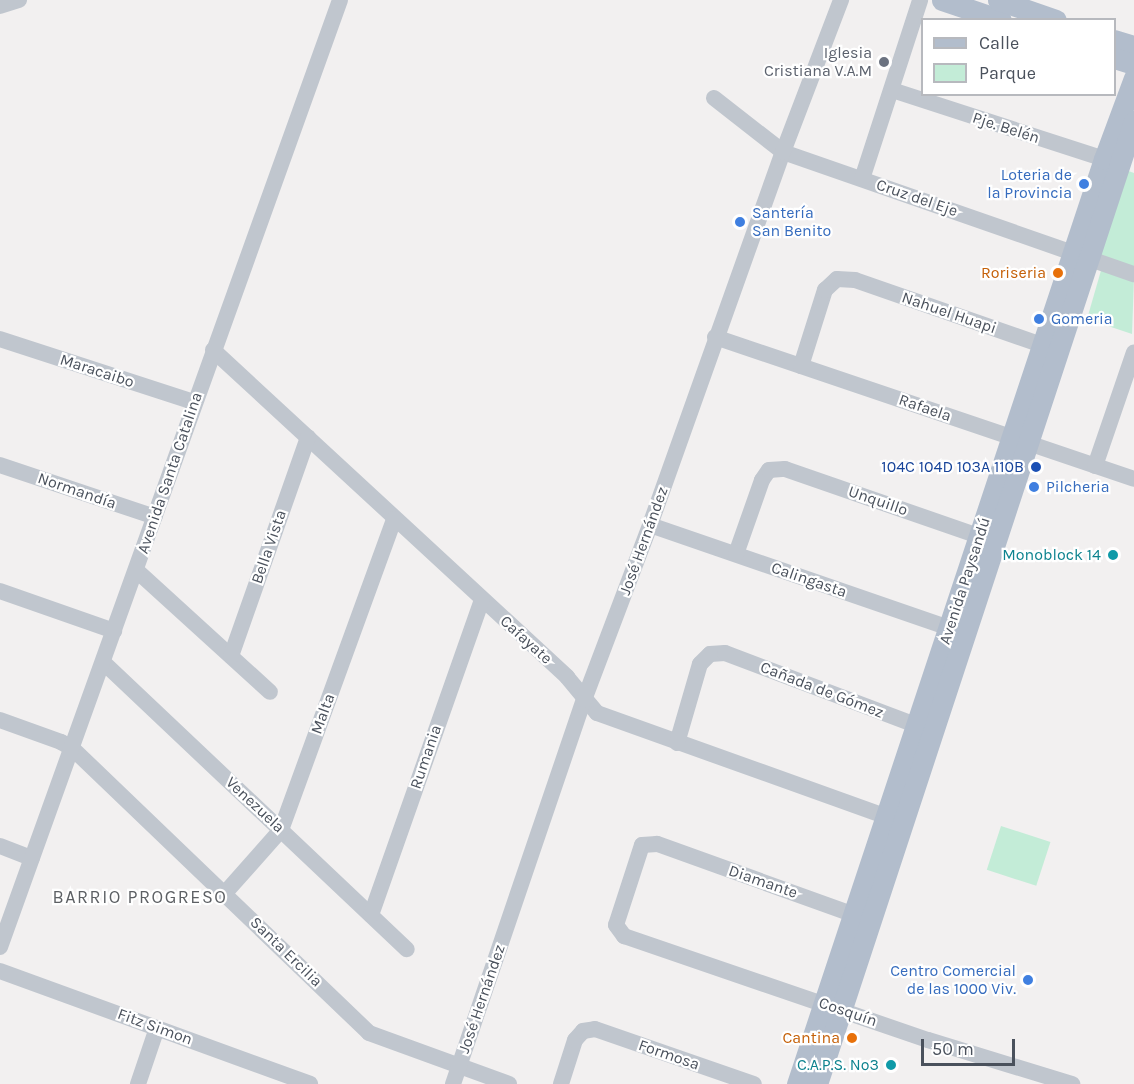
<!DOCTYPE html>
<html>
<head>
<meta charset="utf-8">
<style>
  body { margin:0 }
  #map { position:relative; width:1134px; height:1084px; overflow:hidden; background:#f2f0f0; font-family:Karla,sans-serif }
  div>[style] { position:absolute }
  .green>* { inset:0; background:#c3ecd7; transform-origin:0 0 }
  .minor>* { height:16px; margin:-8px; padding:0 8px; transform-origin:8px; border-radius:8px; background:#c0c6ce }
  .major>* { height:21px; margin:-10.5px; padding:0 10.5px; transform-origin:10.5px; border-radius:10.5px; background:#b2bdcc }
  .dots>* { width:16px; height:16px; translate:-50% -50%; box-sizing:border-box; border:3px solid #fff; border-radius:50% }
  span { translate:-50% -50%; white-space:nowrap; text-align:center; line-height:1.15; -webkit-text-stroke:4.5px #fff; paint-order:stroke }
  .worship-label { font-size:16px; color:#5b616d }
  .right { translate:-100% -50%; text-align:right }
  .street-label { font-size:16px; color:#4a515c }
  .shop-label { font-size:16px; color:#366cbe }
  .left { translate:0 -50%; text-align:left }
  .food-label { font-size:16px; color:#c56008 }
  .transit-label { font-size:16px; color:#164399 }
  .culture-label { font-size:16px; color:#0d838f }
  .neighbourhood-label { font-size:18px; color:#5d6064; letter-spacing:1.5px }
  .legend { position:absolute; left:921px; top:18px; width:195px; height:78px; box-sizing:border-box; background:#fff; border:2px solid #b7b9be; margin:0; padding:8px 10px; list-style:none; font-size:18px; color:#4a515c }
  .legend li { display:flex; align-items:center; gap:12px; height:30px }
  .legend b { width:30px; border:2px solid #b7b9be }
  .scale { position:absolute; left:921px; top:1039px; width:94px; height:27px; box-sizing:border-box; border:3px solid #4a515c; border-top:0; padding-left:8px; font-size:18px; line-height:21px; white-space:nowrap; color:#4a515c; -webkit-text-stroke:4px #fff; paint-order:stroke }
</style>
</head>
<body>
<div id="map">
  <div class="green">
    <div style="clip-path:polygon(1123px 169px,1134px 173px,1134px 269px,1095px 257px)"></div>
    <div style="clip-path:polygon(1102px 267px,1134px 278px,1132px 334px,1087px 319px)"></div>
    <div style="left:1001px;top:826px;width:52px;height:46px;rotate:18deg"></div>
  </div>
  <div class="minor">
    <div style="left:0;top:6px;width:20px;rotate:-18deg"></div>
    <div style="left:892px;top:90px;width:232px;rotate:18deg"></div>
    <div style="left:714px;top:98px;width:88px;rotate:38deg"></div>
    <div style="left:783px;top:152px;width:372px;rotate:19.2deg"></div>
    <div style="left:862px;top:179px;width:188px;rotate:-72deg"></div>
    <div style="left:715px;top:337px;width:442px;rotate:18.7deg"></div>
    <div style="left:0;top:339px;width:204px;rotate:18deg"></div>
    <div style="left:213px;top:350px;width:482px;rotate:42.7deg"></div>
    <div style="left:567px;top:677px;width:47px;rotate:50.2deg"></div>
    <div style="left:597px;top:713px;width:318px;rotate:19.7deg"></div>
    <div style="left:801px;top:366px;width:80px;rotate:-72.5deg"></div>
    <div style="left:825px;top:290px;width:16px;rotate:-43deg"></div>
    <div style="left:837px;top:279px;width:18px;rotate:3deg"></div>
    <div style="left:855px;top:280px;width:210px;rotate:19.2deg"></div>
    <div style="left:0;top:465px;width:163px;rotate:18.5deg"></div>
    <div style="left:1095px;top:466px;width:120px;rotate:-71.1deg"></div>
    <div style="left:650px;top:525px;width:328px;rotate:19deg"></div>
    <div style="left:736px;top:554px;width:78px;rotate:-70.6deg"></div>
    <div style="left:762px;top:480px;width:12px;rotate:-55deg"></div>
    <div style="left:769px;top:470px;width:16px;rotate:-4deg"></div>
    <div style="left:785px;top:469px;width:217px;rotate:19.1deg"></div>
    <div style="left:136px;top:570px;width:181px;rotate:42.3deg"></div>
    <div style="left:0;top:591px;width:121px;rotate:19.3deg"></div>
    <div style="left:231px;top:656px;width:232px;rotate:-70.6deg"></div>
    <div style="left:103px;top:662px;width:418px;rotate:43.4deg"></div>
    <div style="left:0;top:720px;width:65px;rotate:19.8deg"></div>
    <div style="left:61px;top:742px;width:14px;rotate:30deg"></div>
    <div style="left:73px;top:749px;width:410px;rotate:43.8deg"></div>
    <div style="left:369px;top:1033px;width:149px;rotate:20deg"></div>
    <div style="left:677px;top:743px;width:82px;rotate:-73.8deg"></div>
    <div style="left:700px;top:664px;width:14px;rotate:-45deg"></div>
    <div style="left:710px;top:654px;width:15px;rotate:-4deg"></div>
    <div style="left:725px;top:653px;width:215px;rotate:20.7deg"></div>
    <div style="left:0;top:846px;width:34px;rotate:21deg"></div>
    <div style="left:225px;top:893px;width:84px;rotate:-48.4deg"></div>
    <div style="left:281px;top:830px;width:331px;rotate:-70deg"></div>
    <div style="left:371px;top:915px;width:334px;rotate:-70.6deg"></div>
    <div style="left:863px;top:918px;width:219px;rotate:-160.2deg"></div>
    <div style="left:657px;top:844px;width:15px;rotate:176deg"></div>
    <div style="left:642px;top:845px;width:84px;rotate:108deg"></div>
    <div style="left:616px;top:925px;width:14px;rotate:54deg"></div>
    <div style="left:624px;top:936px;width:321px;rotate:18.9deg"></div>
    <div style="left:928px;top:1040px;width:151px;rotate:17deg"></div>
    <div style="left:0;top:947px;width:1006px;rotate:-70.25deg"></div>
    <div style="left:0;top:971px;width:330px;rotate:20deg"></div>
    <div style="left:138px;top:1084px;width:59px;rotate:-71.3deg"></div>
    <div style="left:453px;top:1084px;width:406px;rotate:-71.2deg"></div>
    <div style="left:584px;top:700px;width:187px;rotate:-69.3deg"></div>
    <div style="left:650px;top:525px;width:396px;rotate:-70.4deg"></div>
    <div style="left:783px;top:152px;width:163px;rotate:-69.1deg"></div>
    <div style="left:561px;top:1084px;width:46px;rotate:-72.3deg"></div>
    <div style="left:575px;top:1040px;width:12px;rotate:-48deg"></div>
    <div style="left:583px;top:1031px;width:12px;rotate:-9deg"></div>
    <div style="left:595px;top:1029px;width:168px;rotate:19.1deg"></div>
  </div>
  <div class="major">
    <div style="left:942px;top:0;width:62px;rotate:18.7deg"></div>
    <div style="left:998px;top:0;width:61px;rotate:19deg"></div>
    <div style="left:1114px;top:40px;width:21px;rotate:17deg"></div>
    <div style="left:1114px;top:58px;width:21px;rotate:17deg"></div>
    <div style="left:797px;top:1084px;width:975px;rotate:-71.64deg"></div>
    <div style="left:1104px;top:159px;width:86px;rotate:-69.7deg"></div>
    <div style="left:817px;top:1084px;width:1014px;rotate:-71.78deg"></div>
  </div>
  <div class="dots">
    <div style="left:884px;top:62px;background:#6b7280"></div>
    <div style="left:1084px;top:184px;background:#3f7fe0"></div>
    <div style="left:740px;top:222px;background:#3f7fe0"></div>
    <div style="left:1058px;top:273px;background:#e8710a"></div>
    <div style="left:1039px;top:319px;background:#3f7fe0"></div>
    <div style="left:1036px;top:467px;background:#1a4fb4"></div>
    <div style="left:1034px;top:487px;background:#3f7fe0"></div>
    <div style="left:1113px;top:555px;background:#0f9aa8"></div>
    <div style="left:1028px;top:980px;background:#3f7fe0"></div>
    <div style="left:852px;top:1038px;background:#e8710a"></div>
    <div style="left:891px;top:1065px;background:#0f9aa8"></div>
  </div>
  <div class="worship-label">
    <span class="right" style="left:872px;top:62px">Iglesia<br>Cristiana V.A.M</span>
  </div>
  <div class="street-label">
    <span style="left:1006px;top:128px;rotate:18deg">Pje. Belén</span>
    <span style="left:917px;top:198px;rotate:19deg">Cruz del Eje</span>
    <span style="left:949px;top:313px;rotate:19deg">Nahuel Huapi</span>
    <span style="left:97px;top:371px;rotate:18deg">Maracaibo</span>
    <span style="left:925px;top:408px;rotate:19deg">Rafaela</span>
    <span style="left:170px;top:473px;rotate:-71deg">Avenida Santa Catalina</span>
    <span style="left:77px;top:491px;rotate:19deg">Normandía</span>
    <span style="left:878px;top:501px;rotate:19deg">Unquillo</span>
    <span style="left:644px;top:541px;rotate:-70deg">José Hernández</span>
    <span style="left:269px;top:547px;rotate:-71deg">Bella Vista</span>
    <span style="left:809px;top:580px;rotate:19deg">Calingasta</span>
    <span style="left:965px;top:581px;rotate:-72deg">Avenida Paysandú</span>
    <span style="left:526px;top:640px;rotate:42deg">Cafayate</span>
    <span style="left:822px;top:690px;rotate:21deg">Cañada de Gómez</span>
    <span style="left:323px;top:714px;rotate:-70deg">Malta</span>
    <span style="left:426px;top:757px;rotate:-71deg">Rumania</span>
    <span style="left:255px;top:805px;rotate:43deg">Venezuela</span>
    <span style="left:763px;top:882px;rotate:19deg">Diamante</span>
    <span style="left:286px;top:952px;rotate:44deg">Santa Ercilia</span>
    <span style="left:482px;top:999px;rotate:-71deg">José Hernández</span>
    <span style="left:848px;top:1012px;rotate:19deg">Cosquín</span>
    <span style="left:155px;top:1027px;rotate:20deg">Fitz Simon</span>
    <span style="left:669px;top:1055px;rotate:19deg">Formosa</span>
  </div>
  <div class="shop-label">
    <span class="right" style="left:1072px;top:184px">Loteria de<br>la Provincia</span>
    <span class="left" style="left:752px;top:222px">Santería<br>San Benito</span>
    <span class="left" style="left:1051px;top:319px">Gomeria</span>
    <span class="left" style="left:1046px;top:487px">Pilcheria</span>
    <span class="right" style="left:1016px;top:980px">Centro Comercial<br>de las 1000 Viv.</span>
  </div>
  <div class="food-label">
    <span class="right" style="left:1046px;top:273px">Roriseria</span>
    <span class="right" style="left:840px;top:1038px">Cantina</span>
  </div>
  <div class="transit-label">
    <span class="right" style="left:1024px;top:467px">104C 104D 103A 110B</span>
  </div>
  <div class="culture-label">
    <span class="right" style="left:1101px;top:555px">Monoblock 14</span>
    <span class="right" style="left:879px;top:1065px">C.A.P.S. Nº3</span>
  </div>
  <div class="neighbourhood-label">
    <span style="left:140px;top:897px">BARRIO PROGRESO</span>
  </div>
  <ul class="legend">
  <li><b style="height:8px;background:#b2bdcc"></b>Calle</li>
  <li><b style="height:16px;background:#c3ecd7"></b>Parque</li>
  </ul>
  <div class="scale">50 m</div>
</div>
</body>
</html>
